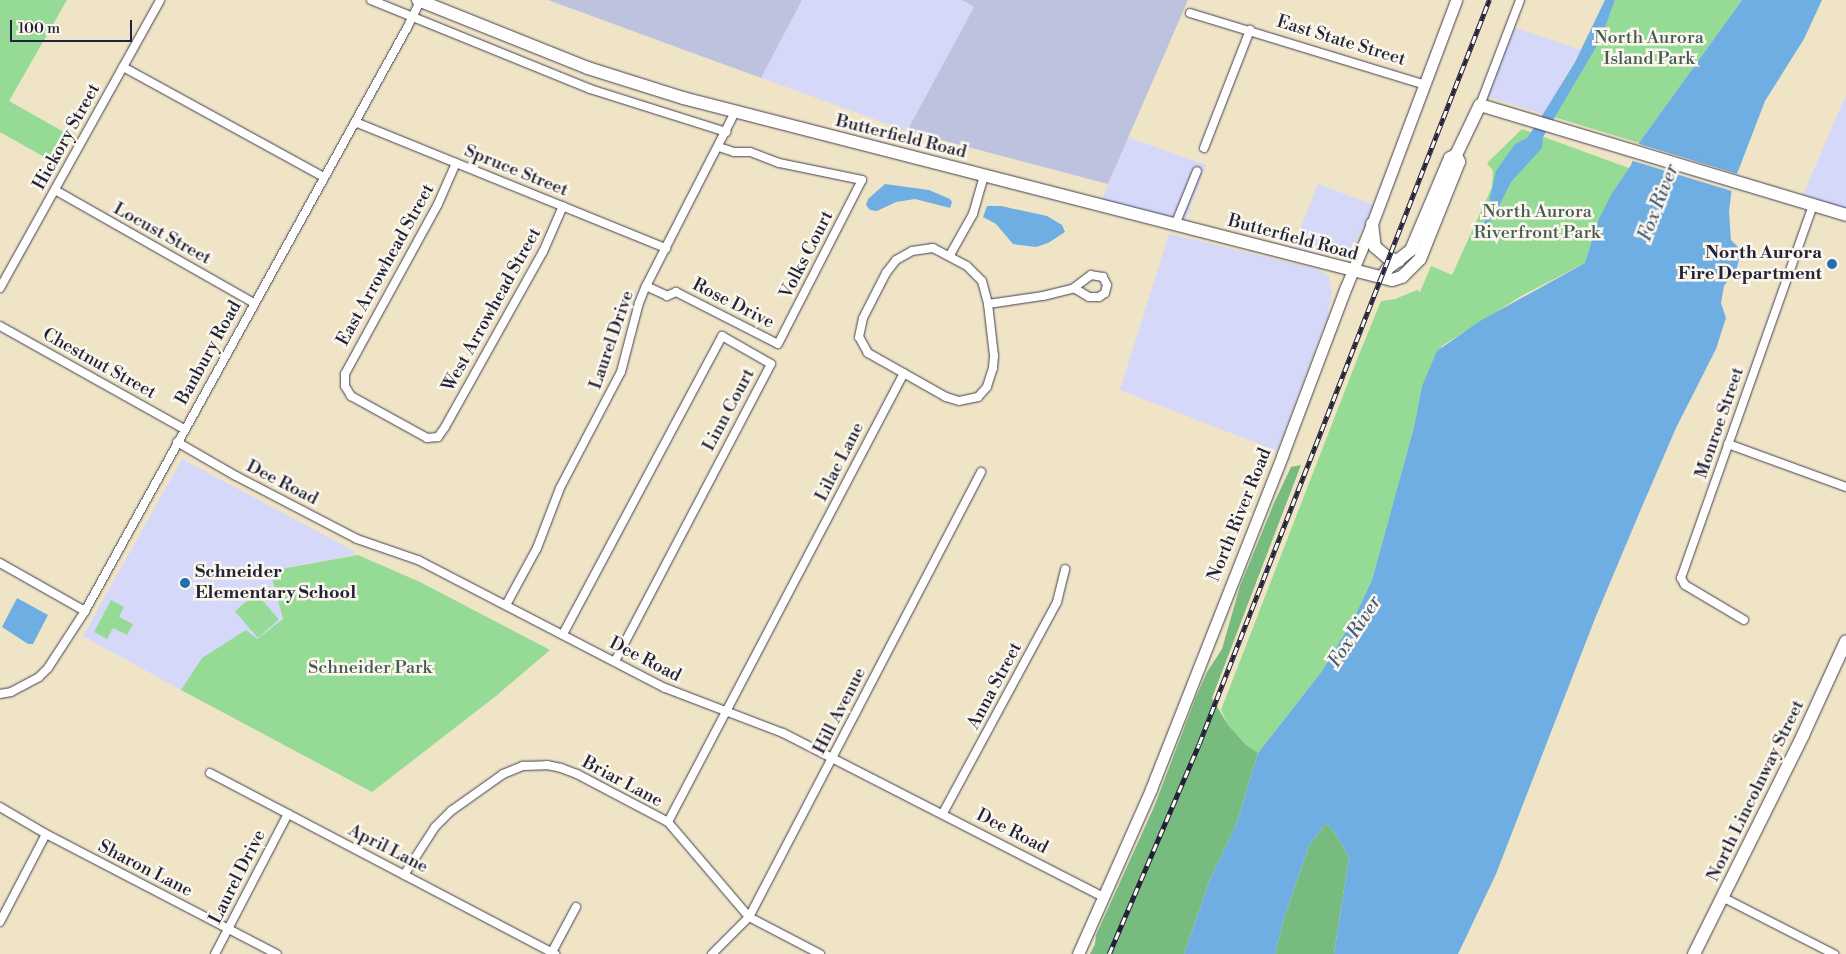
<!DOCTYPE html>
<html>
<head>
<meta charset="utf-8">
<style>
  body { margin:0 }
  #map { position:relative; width:1846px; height:954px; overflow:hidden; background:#f0e4c7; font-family:"Libre Bodoni",serif }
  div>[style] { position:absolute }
  .built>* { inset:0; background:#d5d8f9 }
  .industrial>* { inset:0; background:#bdc3de }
  .green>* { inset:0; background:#95db95; transform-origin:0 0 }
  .forest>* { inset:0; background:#78bb7e }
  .water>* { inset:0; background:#6faee2 }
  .pier>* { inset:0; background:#f0e4c7; transform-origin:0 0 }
  .roads { filter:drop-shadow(0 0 1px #413f50) drop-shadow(0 0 1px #413f50) }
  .street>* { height:8px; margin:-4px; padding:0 4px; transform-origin:4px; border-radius:4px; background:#fff }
  .secondary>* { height:11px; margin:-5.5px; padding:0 5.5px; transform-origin:5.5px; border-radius:5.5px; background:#fff }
  .primary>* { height:12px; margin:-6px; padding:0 6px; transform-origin:6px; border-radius:6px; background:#fff }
  .rail>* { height:4.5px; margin-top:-2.25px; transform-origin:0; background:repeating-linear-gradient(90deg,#fbf7ec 0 8px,#22223b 0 16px); box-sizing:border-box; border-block:1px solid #22223b }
  .dots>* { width:14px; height:14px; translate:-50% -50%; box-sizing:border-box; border:2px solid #fbf7ec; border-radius:50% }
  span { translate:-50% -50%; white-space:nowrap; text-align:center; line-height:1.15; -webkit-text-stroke:5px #fbf7ec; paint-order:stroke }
  .park-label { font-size:18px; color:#445a56 }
  .street-label { font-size:18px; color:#22223b }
  .poi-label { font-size:18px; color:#22223b; font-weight:700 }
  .right { translate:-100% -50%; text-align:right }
  .left { translate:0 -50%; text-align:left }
  .water-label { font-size:19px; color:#415a7e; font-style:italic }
  .scale { position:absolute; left:10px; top:20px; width:122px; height:22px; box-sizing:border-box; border:2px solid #22223b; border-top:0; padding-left:6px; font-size:15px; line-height:18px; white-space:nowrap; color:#22223b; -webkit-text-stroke:4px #fbf7ec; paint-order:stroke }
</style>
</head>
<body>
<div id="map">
  <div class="built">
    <div style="clip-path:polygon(802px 0,962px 0,974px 7px,907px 131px,761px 78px)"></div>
    <div style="clip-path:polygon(1513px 27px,1581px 50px,1543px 114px,1486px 96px)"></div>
    <div style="clip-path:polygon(1846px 95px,1846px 211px,1801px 199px)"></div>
    <div style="clip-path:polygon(1127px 137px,1206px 165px,1185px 222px,1101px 202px)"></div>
    <div style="clip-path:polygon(1318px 184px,1374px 205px,1352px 250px,1322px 252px,1293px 247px)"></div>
    <div style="clip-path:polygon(1169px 234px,1316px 269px,1329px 276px,1332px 293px,1327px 318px,1277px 451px,1120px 390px)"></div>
    <div style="clip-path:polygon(182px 459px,354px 551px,354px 555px,270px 571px,283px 619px,257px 640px,203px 658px,181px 690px,83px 636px)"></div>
  </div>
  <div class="industrial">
    <div style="clip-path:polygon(548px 0,802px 0,761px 78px)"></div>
    <div style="clip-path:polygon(962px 0,1188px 0,1108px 184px,907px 131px,974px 7px)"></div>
  </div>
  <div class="green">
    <div style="clip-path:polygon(0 0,67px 0,9px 101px,71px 136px,55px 163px,0 132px)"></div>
    <div style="clip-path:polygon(1615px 0,1742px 0,1639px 143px,1554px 117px,1601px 39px)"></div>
    <div style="clip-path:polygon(1522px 129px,1629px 168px,1597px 223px,1585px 263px,1523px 295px,1442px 346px,1422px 386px,1414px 427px,1372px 580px,1354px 618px,1322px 671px,1258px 753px,1246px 745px,1228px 725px,1221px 710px,1356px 362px,1381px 301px,1395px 299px,1417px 290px,1420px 292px,1431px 266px,1452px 275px,1492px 187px,1493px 171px,1487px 163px)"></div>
    <div style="clip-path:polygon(358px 555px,420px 582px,550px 650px,496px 696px,372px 792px,181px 690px,202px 658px,246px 630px,257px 639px,283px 619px,270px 571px)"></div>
    <div style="left:256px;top:593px;width:35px;height:28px;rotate:49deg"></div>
    <div style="clip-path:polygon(111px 600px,124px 607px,119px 617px,133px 624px,127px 635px,113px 628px,107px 639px,94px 632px)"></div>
  </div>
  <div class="forest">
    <div style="clip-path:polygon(1301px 465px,1212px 698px,1228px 725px,1246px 745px,1258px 753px,1236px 825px,1210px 879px,1184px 954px,1090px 954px,1095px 944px,1096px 935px,1154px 807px,1196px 697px,1207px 672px,1222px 649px,1240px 586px,1274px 503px,1291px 467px)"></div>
    <div style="clip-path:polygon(1326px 823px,1335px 833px,1349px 857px,1334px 954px,1275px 954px,1284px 918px,1309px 846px)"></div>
  </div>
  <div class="water">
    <div style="clip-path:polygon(1605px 0,1615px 0,1601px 39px,1543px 137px,1542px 148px,1511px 182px,1495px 214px,1485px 229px,1483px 228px,1496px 171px,1515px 144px,1527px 138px,1543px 114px,1575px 62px)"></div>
    <div style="clip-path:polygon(1742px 0,1822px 0,1804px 39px,1765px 101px,1732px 187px,1729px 211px,1731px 240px,1738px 247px,1740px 255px,1735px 276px,1732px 274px,1724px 286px,1721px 303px,1726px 318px,1716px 349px,1676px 428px,1641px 509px,1596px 616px,1496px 874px,1458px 954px,1334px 954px,1349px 857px,1335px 833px,1326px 823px,1309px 846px,1284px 918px,1275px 954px,1184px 954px,1210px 879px,1236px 825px,1258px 753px,1322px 671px,1354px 618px,1372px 580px,1414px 427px,1422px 386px,1437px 351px,1480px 321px,1585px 263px,1597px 223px,1611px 195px,1631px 165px,1639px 143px)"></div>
    <div style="clip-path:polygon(885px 184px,929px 190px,950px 199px,952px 202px,950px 208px,915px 199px,896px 202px,877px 211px,870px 210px,866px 205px,868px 199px)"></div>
    <div style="clip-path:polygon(987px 206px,1001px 206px,1047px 216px,1062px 225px,1065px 232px,1048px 243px,1036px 247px,1013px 244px,996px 224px,983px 217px)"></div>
    <div style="clip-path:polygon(17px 598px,48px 615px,33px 644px,28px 644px,2px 627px)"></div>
  </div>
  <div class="pier">
    <div style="left:1636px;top:143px;width:109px;height:18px;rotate:17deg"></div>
  </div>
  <div class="roads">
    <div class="street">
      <div style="left:371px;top:0;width:236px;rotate:22.1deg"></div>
      <div style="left:590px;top:89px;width:143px;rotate:17.5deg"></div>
      <div style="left:1190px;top:13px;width:246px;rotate:17deg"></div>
      <div style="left:123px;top:67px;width:229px;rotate:28.7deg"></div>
      <div style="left:1480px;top:105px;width:112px;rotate:-69.1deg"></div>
      <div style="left:355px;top:122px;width:336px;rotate:22.1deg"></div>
      <div style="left:1204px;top:148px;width:127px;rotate:-68.7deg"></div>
      <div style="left:456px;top:163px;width:45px;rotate:113.7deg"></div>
      <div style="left:438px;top:204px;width:194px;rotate:118.7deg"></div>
      <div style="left:345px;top:374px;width:12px;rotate:90deg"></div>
      <div style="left:345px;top:386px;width:12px;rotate:59deg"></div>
      <div style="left:351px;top:396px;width:87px;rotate:28.9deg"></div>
      <div style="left:427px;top:438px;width:11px;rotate:-5deg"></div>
      <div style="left:438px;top:437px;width:12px;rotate:-55deg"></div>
      <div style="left:445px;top:427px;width:201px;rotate:-60.8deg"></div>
      <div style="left:543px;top:252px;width:50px;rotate:-66.5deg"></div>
      <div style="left:55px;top:190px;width:229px;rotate:29.6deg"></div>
      <div style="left:1175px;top:225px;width:58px;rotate:-67.8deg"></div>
      <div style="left:933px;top:248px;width:38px;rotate:28deg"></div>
      <div style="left:967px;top:266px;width:21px;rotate:45deg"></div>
      <div style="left:982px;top:281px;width:24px;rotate:75deg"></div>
      <div style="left:988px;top:304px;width:52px;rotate:83.4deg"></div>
      <div style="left:994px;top:356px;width:12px;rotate:95deg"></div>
      <div style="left:993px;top:368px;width:20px;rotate:108deg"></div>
      <div style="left:987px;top:387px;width:13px;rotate:132deg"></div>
      <div style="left:978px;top:397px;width:19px;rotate:168deg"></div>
      <div style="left:959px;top:401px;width:14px;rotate:-163deg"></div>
      <div style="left:946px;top:397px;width:90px;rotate:-150.6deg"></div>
      <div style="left:868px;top:353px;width:18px;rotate:-119deg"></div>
      <div style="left:859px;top:337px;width:19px;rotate:-78deg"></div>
      <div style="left:863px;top:318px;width:51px;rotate:-62.9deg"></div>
      <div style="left:886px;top:273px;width:16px;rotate:-52deg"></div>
      <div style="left:896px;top:260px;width:18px;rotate:-29deg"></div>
      <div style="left:912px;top:251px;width:21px;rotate:-8deg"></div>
      <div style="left:950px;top:255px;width:47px;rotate:-60.7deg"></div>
      <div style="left:973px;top:214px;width:40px;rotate:-74deg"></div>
      <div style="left:646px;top:286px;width:23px;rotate:25deg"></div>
      <div style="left:667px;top:296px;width:10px;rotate:-24deg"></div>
      <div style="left:676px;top:292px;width:114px;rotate:27deg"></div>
      <div style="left:778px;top:344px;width:184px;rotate:-62.9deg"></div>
      <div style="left:862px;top:180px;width:85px;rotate:-168.4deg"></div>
      <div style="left:779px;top:163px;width:31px;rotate:-159deg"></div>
      <div style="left:750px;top:152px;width:16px;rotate:180deg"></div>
      <div style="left:734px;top:152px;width:16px;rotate:-162deg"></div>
      <div style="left:0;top:288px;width:329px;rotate:-60.9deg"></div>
      <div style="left:988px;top:304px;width:56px;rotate:-8.3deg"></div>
      <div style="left:1043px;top:296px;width:32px;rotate:-14deg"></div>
      <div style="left:1074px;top:288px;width:17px;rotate:31deg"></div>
      <div style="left:1089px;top:297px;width:10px"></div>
      <div style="left:1099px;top:297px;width:7px;rotate:-34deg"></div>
      <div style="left:1105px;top:293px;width:8px;rotate:-76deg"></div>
      <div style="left:1107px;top:285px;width:9px;rotate:-117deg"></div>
      <div style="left:1103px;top:277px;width:12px;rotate:-171deg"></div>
      <div style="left:1091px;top:275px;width:21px;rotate:143deg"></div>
      <div style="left:0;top:326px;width:211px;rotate:29.2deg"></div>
      <div style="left:177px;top:442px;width:68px;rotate:30deg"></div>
      <div style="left:236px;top:476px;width:136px;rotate:27.5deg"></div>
      <div style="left:357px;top:539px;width:65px;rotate:19deg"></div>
      <div style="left:418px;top:560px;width:278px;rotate:27.4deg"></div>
      <div style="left:665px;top:688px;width:126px;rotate:20.9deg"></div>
      <div style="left:783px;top:733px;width:360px;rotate:27.1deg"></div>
      <div style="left:1728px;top:444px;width:126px;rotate:20deg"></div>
      <div style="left:0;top:563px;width:98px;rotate:29.5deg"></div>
      <div style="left:506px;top:605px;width:65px;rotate:-61.5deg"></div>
      <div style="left:537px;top:548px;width:64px;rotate:-69deg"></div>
      <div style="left:560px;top:488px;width:131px;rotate:-62.3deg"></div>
      <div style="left:621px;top:372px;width:71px;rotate:-75.4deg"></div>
      <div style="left:639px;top:303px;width:18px;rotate:-68deg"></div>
      <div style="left:646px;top:286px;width:195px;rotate:-62.9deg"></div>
      <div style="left:1744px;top:620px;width:69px;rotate:-149.3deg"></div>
      <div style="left:1685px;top:585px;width:8px;rotate:-120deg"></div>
      <div style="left:1681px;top:578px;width:396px;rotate:-70.5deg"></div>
      <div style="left:563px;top:634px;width:338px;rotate:-61.9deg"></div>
      <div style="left:722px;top:336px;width:56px;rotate:29.7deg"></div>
      <div style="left:771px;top:364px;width:335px;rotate:117.7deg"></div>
      <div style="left:0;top:694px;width:11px;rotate:-10deg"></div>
      <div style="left:11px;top:692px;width:32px;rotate:-28deg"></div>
      <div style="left:39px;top:677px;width:13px;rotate:-45deg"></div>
      <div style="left:48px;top:668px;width:68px;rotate:-57deg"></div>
      <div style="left:85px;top:611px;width:666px;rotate:-61.09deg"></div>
      <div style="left:407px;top:28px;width:30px;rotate:-64deg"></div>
      <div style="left:210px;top:773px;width:390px;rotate:27.7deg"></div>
      <div style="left:0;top:807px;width:53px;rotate:30.4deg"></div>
      <div style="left:46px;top:834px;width:260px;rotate:27.5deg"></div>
      <div style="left:943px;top:813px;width:240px;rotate:-61.6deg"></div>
      <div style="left:1057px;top:602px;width:34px;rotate:-76deg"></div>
      <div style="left:668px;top:822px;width:507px;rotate:-62.27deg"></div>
      <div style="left:404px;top:875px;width:57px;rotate:-57.1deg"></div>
      <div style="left:435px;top:827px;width:23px;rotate:-45deg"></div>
      <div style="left:451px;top:811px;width:64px;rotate:-35.4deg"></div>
      <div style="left:503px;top:774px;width:22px;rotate:-22deg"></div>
      <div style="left:523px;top:766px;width:24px;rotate:-2deg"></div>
      <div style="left:547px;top:765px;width:14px;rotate:12deg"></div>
      <div style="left:561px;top:768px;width:17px;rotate:21deg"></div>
      <div style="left:577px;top:774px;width:103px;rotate:27.8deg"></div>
      <div style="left:668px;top:822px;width:125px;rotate:49.5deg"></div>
      <div style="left:749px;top:917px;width:80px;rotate:27.5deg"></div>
      <div style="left:1722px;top:897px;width:126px;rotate:27deg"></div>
      <div style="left:0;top:922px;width:99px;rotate:-62.4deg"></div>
      <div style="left:552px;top:952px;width:51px;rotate:-61.9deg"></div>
      <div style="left:215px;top:954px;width:158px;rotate:-62.5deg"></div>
      <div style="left:712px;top:954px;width:52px;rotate:-45deg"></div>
      <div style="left:749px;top:917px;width:502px;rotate:-62.46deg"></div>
    </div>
    <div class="secondary">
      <div style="left:1078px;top:954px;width:180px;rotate:-66.1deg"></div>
      <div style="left:1151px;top:789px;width:358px;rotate:-68.5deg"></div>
      <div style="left:1282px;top:456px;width:181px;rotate:-69.3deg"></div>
      <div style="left:1346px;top:287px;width:68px;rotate:-67.6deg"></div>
      <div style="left:1372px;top:224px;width:239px;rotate:-69.4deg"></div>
    </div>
    <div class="primary">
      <div style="left:418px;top:0;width:183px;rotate:21.8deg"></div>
      <div style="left:588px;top:68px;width:100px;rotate:17.5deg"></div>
      <div style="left:683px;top:98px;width:732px;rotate:14.4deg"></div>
      <div style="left:1392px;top:280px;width:10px;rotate:-17deg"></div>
      <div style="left:1402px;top:277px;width:25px;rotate:-45deg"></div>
      <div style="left:1420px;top:259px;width:105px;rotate:-68.1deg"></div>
      <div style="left:1459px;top:162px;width:8px;rotate:-113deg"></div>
      <div style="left:1372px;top:224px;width:23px;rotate:83deg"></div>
      <div style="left:1375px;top:247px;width:17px;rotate:40deg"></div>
      <div style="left:1388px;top:258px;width:11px;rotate:15deg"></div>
      <div style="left:1383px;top:276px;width:9px;rotate:-58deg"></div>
      <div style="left:1388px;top:268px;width:29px;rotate:-38deg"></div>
      <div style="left:1411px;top:250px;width:100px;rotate:-67deg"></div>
      <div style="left:1450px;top:158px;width:7px;rotate:-27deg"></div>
      <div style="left:1456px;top:155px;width:55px;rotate:-64.4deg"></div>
      <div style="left:1480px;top:105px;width:382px;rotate:16.7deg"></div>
      <div style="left:1694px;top:954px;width:245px;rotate:-63.5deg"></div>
      <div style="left:1803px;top:735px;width:103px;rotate:-65.4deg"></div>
    </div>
  </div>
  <div class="rail">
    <div style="left:1109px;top:954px;width:228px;rotate:-66.8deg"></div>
    <div style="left:1199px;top:744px;width:799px;rotate:-68.7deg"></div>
  </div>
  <div class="dots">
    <div style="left:1832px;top:264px;background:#1f6fb2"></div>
    <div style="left:185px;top:583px;background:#1f6fb2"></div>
  </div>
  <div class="park-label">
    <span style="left:1649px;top:49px">North Aurora<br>Island Park</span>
    <span style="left:1537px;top:223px">North Aurora<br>Riverfront Park</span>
    <span style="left:370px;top:668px">Schneider Park</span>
  </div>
  <div class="street-label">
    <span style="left:1341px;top:41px;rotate:17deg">East State Street</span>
    <span style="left:67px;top:137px;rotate:-61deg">Hickory Street</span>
    <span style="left:901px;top:137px;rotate:14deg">Butterfield Road</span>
    <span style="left:516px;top:171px;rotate:22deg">Spruce Street</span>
    <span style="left:162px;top:234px;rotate:29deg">Locust Street</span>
    <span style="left:1293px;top:238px;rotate:15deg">Butterfield Road</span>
    <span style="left:807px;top:255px;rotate:-63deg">Volks Court</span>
    <span style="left:386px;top:265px;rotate:-61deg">East Arrowhead Street</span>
    <span style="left:733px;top:304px;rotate:27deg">Rose Drive</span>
    <span style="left:492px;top:310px;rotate:-61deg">West Arrowhead Street</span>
    <span style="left:612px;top:340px;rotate:-71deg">Laurel Drive</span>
    <span style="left:209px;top:353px;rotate:-61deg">Banbury Road</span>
    <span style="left:99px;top:364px;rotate:29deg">Chestnut Street</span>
    <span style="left:729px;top:410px;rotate:-62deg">Linn Court</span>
    <span style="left:1720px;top:423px;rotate:-71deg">Monroe Street</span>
    <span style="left:840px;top:462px;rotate:-63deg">Lilac Lane</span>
    <span style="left:282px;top:483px;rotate:27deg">Dee Road</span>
    <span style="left:1240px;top:515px;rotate:-68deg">North River Road</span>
    <span style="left:645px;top:660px;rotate:27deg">Dee Road</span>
    <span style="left:995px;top:686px;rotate:-62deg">Anna Street</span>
    <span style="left:840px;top:711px;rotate:-63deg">Hill Avenue</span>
    <span style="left:622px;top:782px;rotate:28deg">Briar Lane</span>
    <span style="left:1756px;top:791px;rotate:-64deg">North Lincolnway Street</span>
    <span style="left:1012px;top:832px;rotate:27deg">Dee Road</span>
    <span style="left:388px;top:849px;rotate:27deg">April Lane</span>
    <span style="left:145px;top:869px;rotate:27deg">Sharon Lane</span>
    <span style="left:238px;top:877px;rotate:-63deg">Laurel Drive</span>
  </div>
  <div class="poi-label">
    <span class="right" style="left:1822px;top:264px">North Aurora<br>Fire Department</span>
    <span class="left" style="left:195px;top:583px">Schneider<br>Elementary School</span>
  </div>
  <div class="water-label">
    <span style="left:1659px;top:203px;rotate:-69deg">Fox River</span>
    <span style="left:1355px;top:632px;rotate:-57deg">Fox River</span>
  </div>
  <div class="scale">100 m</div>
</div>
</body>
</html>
